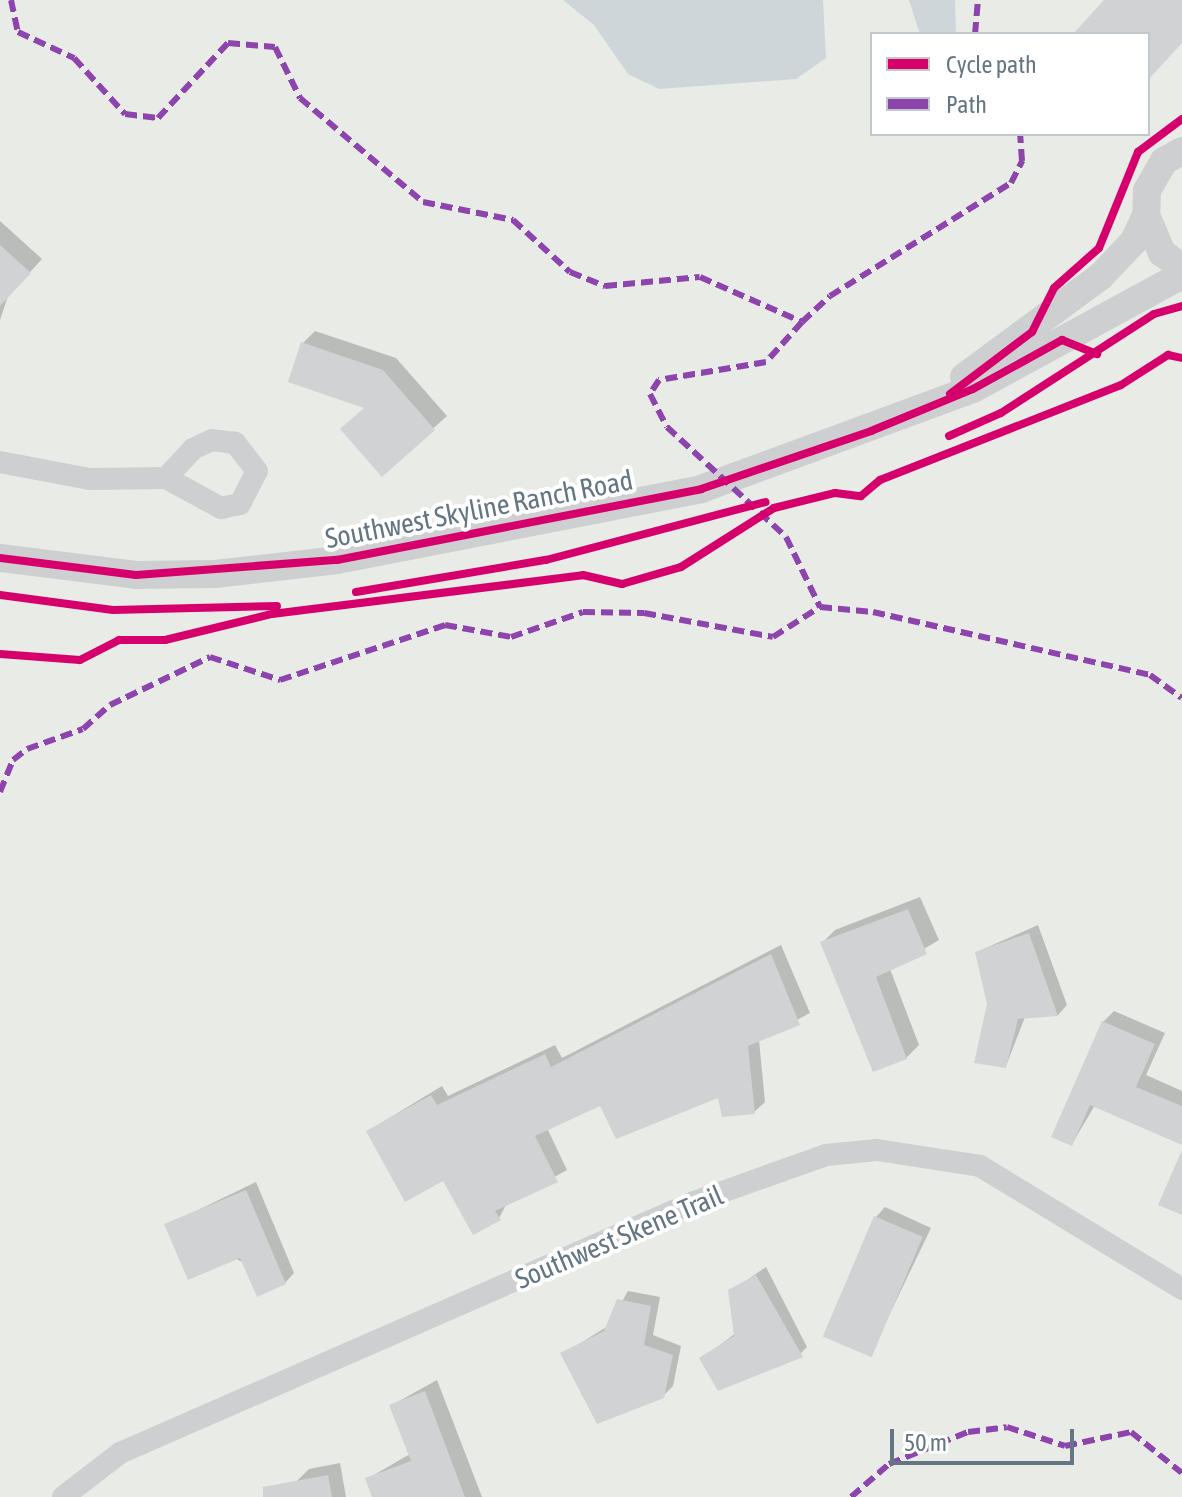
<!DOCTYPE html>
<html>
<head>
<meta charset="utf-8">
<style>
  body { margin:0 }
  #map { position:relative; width:1182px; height:1497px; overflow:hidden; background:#f9f9f9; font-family:"Asap Condensed",sans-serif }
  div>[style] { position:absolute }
  .green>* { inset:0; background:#e8ebe6 }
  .water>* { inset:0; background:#ced6d9 }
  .shadow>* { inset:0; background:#0003 }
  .building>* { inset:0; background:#d0d2d3; transform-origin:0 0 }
  .minor>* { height:22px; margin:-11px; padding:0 11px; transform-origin:11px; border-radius:11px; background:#cecfd0 }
  .tertiary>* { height:28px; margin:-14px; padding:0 14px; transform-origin:14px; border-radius:14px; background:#cecfd0 }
  .quiet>* { height:6px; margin-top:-3px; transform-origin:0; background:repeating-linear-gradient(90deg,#8e44ad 0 12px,transparent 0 18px) }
  .cycleway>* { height:8px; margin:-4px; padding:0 4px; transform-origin:4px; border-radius:4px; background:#d6006c }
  span { translate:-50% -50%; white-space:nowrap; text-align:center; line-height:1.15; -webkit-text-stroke:8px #fff; paint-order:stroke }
  .street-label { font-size:28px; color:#657683 }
  .legend { position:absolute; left:870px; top:32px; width:280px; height:104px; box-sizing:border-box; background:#fff; border:2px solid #c1c8cd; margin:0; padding:10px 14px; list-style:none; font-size:24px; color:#657683 }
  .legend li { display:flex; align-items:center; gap:16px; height:40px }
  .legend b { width:40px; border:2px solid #c1c8cd }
  .scale { position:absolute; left:890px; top:1429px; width:184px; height:36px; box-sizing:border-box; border:4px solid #657683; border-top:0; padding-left:10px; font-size:24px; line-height:28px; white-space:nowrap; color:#657683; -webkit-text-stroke:6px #fff; paint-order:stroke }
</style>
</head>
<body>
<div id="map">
  <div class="green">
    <div style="clip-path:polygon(evenodd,0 0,1182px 0,1182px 1497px,0 1497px,0 0,872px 34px,1148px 34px,1148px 134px,872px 134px,872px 34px)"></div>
  </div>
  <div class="water">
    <div style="clip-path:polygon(563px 0,823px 0,826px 58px,796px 79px,659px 89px,628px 74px,594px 25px)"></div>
    <div style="clip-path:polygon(909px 0,955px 0,956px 34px,920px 34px)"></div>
  </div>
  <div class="shadow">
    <div style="clip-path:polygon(0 221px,42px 259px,8px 296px,0 320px)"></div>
    <div style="clip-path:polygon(315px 331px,396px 358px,447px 416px,382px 474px,367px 407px,303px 343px)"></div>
    <div style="clip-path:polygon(920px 897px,939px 940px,890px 969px,919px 1045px,906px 1058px,823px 942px,835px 930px)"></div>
    <div style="clip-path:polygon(1038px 925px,1067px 1005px,1058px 1015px,1025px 1017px,1006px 1066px,977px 952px)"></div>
    <div style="clip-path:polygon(781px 945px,810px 1013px,759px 1040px,765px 1102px,754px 1112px,719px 1095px,601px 1103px,547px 1128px,567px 1170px,507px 1203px,499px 1218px,368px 1131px,442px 1086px,448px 1096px,555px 1045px,562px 1058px)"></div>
    <div style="clip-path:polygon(1114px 1011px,1165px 1033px,1146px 1075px,1182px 1091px,1182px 1143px,1095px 1105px,1072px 1144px,1103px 1022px)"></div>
    <div style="clip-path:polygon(256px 1182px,294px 1273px,285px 1283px,167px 1225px)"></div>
    <div style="clip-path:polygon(885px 1207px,931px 1228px,870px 1355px,876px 1217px)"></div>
    <div style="clip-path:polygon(766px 1267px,807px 1347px,798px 1356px,701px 1359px,736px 1333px,731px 1291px)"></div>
    <div style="clip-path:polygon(628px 1291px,660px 1297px,653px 1335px,681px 1346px,673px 1386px,663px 1396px,563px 1354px,608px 1326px)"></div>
    <div style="clip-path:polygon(437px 1380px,482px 1497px,374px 1497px,367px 1479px,410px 1454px,392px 1405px)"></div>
    <div style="clip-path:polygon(340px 1463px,346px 1497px,299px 1497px,296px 1482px,309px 1469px)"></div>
  </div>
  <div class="building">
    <div style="clip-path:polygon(1104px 0,1182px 0,1182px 43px,1148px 80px,1148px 34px,1073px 34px)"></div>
    <div style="clip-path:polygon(0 245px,31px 273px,0 306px)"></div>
    <div style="clip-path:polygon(301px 342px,383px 370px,435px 430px,382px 477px,340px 429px,364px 408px,288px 382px)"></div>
    <div style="clip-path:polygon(908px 909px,927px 954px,876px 977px,907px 1059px,873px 1072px,820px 942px)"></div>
    <div style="clip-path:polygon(1029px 933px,1058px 1016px,1018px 1019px,1006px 1068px,974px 1063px,987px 1004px,975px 952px)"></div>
    <div style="clip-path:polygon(771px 954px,800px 1025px,748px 1046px,755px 1114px,722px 1117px,718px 1098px,616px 1139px,600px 1106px,535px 1136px,558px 1182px,495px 1211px,501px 1220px,473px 1235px,443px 1181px,405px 1202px,366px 1131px,431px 1095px,437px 1105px,545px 1054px,551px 1067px)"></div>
    <div style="clip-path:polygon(1102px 1021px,1155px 1044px,1136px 1087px,1182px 1106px,1182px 1145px,1090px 1105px,1072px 1146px,1051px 1137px)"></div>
    <div style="clip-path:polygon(1182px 1150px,1182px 1215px,1158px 1205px)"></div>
    <div style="clip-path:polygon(246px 1190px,286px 1284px,257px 1297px,240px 1258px,188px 1280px,164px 1224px)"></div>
    <div style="left:874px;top:1216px;width:53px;height:131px;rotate:23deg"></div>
    <div style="clip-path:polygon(756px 1275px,803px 1357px,718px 1391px,699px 1358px,734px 1336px,728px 1290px)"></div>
    <div style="clip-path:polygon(617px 1299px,651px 1306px,644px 1345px,673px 1355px,664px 1398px,597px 1424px,560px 1353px,604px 1331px)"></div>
    <div style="clip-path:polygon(425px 1391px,465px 1497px,372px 1497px,365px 1478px,411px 1461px,389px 1405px)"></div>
    <div style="clip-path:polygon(328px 1475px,332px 1497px,263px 1497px,263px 1487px)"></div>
  </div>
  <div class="minor">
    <div style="left:0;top:462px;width:91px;rotate:10.8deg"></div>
    <div style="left:89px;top:479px;width:77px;rotate:-0.7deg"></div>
    <div style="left:166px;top:478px;width:63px;rotate:28.6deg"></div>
    <div style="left:221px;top:508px;width:19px;rotate:-12deg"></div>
    <div style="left:240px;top:504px;width:37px;rotate:-63deg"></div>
    <div style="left:257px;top:471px;width:36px;rotate:-128deg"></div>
    <div style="left:235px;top:443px;width:23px;rotate:-173deg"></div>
    <div style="left:212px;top:440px;width:21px;rotate:155deg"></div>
    <div style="left:193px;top:449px;width:40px;rotate:133deg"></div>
    <div style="left:63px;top:1497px;width:72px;rotate:-37.7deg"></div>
    <div style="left:120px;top:1453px;width:626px;rotate:-23.62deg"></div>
    <div style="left:694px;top:1202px;width:140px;rotate:-19.6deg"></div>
    <div style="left:826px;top:1155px;width:51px;rotate:-5.6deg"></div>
    <div style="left:877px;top:1150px;width:104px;rotate:8.8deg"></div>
    <div style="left:980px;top:1166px;width:237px;rotate:31.3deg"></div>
  </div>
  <div class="tertiary">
    <div style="left:1182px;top:151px;width:21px;rotate:151deg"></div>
    <div style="left:1164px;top:161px;width:34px;rotate:120deg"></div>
    <div style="left:1147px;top:191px;width:24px;rotate:92deg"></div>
    <div style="left:1146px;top:215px;width:41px;rotate:67.2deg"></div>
    <div style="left:1162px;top:253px;width:24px;rotate:35deg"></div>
    <div style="left:964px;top:377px;width:170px;rotate:-36.4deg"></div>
    <div style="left:1101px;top:276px;width:48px;rotate:-46.7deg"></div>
    <div style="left:1134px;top:241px;width:29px;rotate:-65deg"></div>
    <div style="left:0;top:558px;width:137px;rotate:7.1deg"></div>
    <div style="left:136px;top:575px;width:79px;rotate:-0.7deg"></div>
    <div style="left:215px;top:574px;width:123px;rotate:-6.5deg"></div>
    <div style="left:337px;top:560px;width:371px;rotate:-11deg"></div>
    <div style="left:701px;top:489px;width:290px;rotate:-20.2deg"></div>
    <div style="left:973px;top:389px;width:238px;rotate:-28.6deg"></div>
  </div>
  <div class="quiet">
    <div style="left:11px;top:0;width:33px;rotate:78deg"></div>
    <div style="left:18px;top:32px;width:62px;rotate:24.9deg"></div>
    <div style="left:74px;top:58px;width:76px;rotate:47.7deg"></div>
    <div style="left:125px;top:114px;width:33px;rotate:7deg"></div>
    <div style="left:158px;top:118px;width:103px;rotate:-47deg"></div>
    <div style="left:228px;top:43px;width:47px;rotate:4.9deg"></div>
    <div style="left:275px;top:47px;width:57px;rotate:63.9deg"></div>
    <div style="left:300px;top:98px;width:161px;rotate:40.2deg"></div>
    <div style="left:423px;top:202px;width:92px;rotate:11.3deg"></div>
    <div style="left:513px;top:220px;width:77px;rotate:42.4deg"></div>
    <div style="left:570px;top:272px;width:38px;rotate:22deg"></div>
    <div style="left:605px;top:286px;width:95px;rotate:-5.4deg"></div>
    <div style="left:700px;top:277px;width:111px;rotate:23.8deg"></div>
    <div style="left:802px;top:322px;width:54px;rotate:132deg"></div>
    <div style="left:766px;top:362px;width:109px;rotate:170.5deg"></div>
    <div style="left:659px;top:380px;width:17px;rotate:123deg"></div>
    <div style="left:650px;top:394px;width:37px;rotate:63deg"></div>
    <div style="left:667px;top:427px;width:162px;rotate:42.7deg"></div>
    <div style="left:786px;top:537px;width:78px;rotate:64.1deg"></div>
    <div style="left:975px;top:34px;width:34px;rotate:-85deg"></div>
    <div style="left:802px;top:322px;width:38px;rotate:-43deg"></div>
    <div style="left:830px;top:296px;width:213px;rotate:-32deg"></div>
    <div style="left:1011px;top:183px;width:25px;rotate:-63deg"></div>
    <div style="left:1022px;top:161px;width:27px;rotate:-94deg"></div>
    <div style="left:0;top:792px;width:35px;rotate:-68deg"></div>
    <div style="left:13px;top:760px;width:18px;rotate:-38deg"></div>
    <div style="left:27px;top:749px;width:59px;rotate:-19.7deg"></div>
    <div style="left:83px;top:729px;width:36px;rotate:-42deg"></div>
    <div style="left:110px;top:705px;width:111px;rotate:-25.6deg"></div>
    <div style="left:210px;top:657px;width:74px;rotate:18.2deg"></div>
    <div style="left:280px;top:680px;width:174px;rotate:-18.4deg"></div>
    <div style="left:445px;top:625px;width:67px;rotate:10.3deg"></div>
    <div style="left:511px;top:637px;width:76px;rotate:-19.1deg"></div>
    <div style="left:583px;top:612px;width:61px;rotate:0.9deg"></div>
    <div style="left:644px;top:613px;width:131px;rotate:10.5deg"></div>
    <div style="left:773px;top:637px;width:56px;rotate:-32.6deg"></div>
    <div style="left:820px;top:607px;width:53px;rotate:5.4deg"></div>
    <div style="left:873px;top:612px;width:284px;rotate:12.8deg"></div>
    <div style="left:1150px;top:675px;width:39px;rotate:36deg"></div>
    <div style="left:851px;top:1497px;width:50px;rotate:-41deg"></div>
    <div style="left:889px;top:1464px;width:85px;rotate:-22.1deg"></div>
    <div style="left:968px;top:1432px;width:39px;rotate:-7deg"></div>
    <div style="left:1007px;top:1427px;width:61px;rotate:18.1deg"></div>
    <div style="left:1065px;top:1446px;width:67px;rotate:-12deg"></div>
    <div style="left:1131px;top:1432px;width:65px;rotate:38.8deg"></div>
  </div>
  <div class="cycleway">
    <div style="left:950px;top:394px;width:103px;rotate:-37.1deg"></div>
    <div style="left:1032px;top:332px;width:49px;rotate:-63.4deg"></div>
    <div style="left:1054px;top:288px;width:60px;rotate:-41.6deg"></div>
    <div style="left:1099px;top:248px;width:104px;rotate:-67.9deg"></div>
    <div style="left:1138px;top:152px;width:55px;rotate:-36.9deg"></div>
    <div style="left:949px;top:436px;width:57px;rotate:-23.9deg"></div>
    <div style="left:1001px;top:413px;width:182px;rotate:-32.9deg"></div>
    <div style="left:1154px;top:314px;width:29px;rotate:-16deg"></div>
    <div style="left:0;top:558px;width:137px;rotate:7.1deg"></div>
    <div style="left:136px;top:575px;width:202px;rotate:-4.3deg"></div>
    <div style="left:337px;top:560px;width:371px;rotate:-11deg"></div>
    <div style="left:701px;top:489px;width:180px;rotate:-18.8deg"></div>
    <div style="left:871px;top:431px;width:110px;rotate:-22.4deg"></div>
    <div style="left:973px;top:389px;width:102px;rotate:-28.8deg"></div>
    <div style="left:1062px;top:340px;width:38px;rotate:22deg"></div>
    <div style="left:356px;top:592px;width:193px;rotate:-9.6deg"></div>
    <div style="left:546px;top:560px;width:227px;rotate:-14.8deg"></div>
    <div style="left:0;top:595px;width:114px;rotate:7.6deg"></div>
    <div style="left:113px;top:610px;width:164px;rotate:-1.4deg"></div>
    <div style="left:0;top:654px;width:80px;rotate:4.3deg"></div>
    <div style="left:80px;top:660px;width:44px;rotate:-27.1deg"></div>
    <div style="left:119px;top:640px;width:46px"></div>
    <div style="left:165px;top:640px;width:110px;rotate:-13.7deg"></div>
    <div style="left:272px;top:614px;width:313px;rotate:-7.1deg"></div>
    <div style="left:583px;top:575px;width:40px;rotate:13deg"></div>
    <div style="left:622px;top:584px;width:61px;rotate:-16.1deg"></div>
    <div style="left:681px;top:567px;width:110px;rotate:-32.4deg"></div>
    <div style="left:774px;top:508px;width:63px;rotate:-13.8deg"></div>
    <div style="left:835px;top:493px;width:26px;rotate:7deg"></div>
    <div style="left:861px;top:496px;width:25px;rotate:-40deg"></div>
    <div style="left:880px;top:480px;width:259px;rotate:-21.5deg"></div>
    <div style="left:1121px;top:385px;width:56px;rotate:-32.6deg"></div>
    <div style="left:1168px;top:355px;width:14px;rotate:12deg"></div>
  </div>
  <div class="street-label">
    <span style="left:479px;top:509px;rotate:-11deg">Southwest Skyline Ranch Road</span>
    <span style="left:619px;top:1237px;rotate:-23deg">Southwest Skene Trail</span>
  </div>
  <ul class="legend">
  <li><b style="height:10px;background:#d6006c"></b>Cycle path</li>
  <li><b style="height:10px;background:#8e44ad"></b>Path</li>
  </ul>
  <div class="scale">50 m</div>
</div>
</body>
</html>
